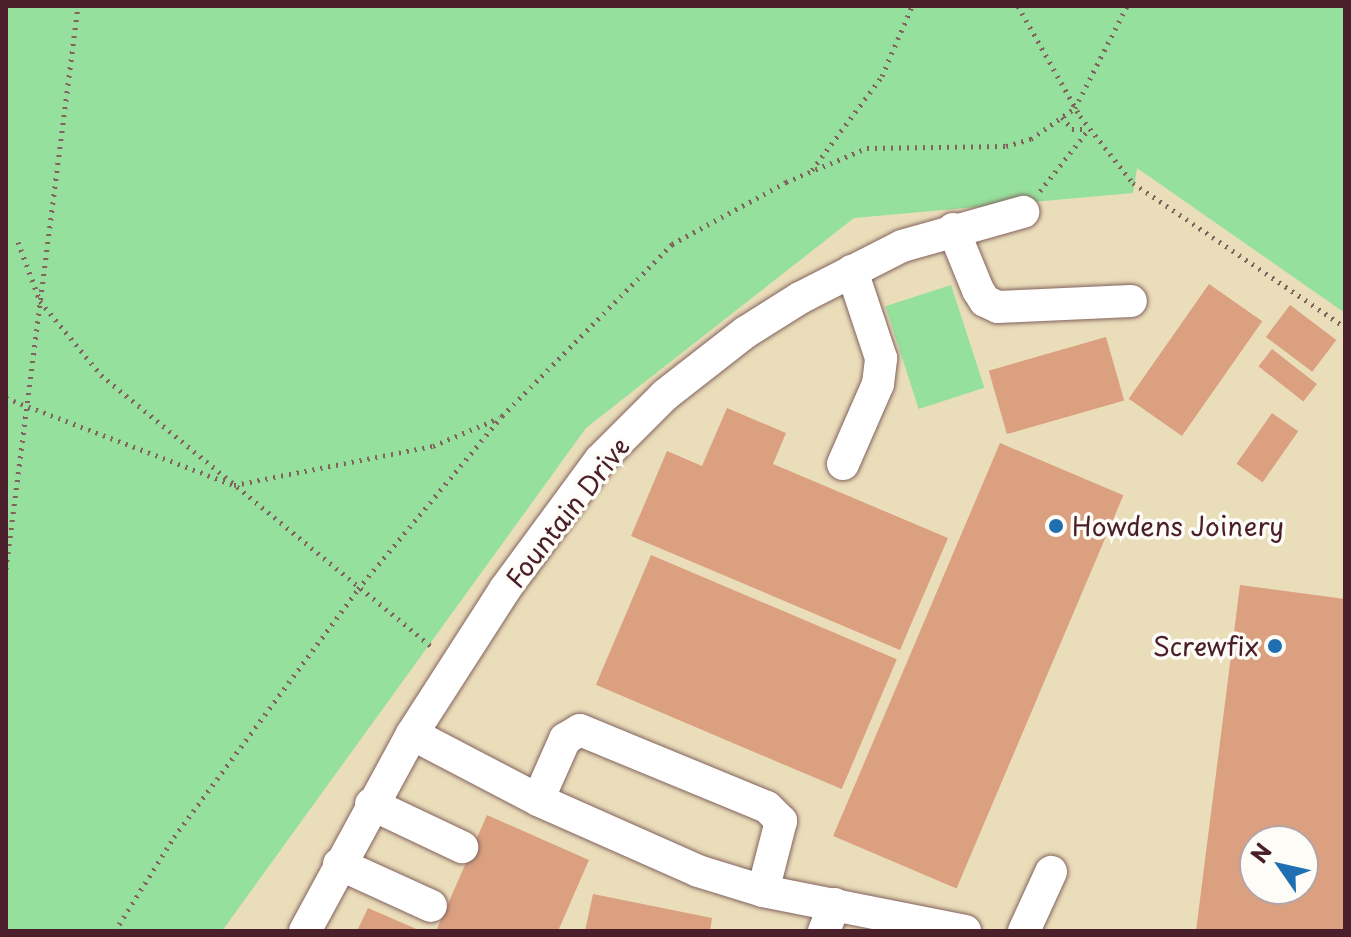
<!DOCTYPE html>
<html>
<head>
<meta charset="utf-8">
<style>
  body { margin:0 }
  #map { position:relative; width:1351px; height:937px; overflow:hidden; background:#eaddba; font-family:"Playpen Sans",sans-serif }
  div>[style] { position:absolute }
  .green>* { inset:0; background:#95e09c; transform-origin:0 0 }
  .building>* { inset:0; background:#daa080; transform-origin:0 0 }
  .path>* { height:5px; margin-top:-2.5px; transform-origin:0; background:repeating-linear-gradient(90deg,#82625d 0 2px,transparent 0 8px) }
  .roads { filter:drop-shadow(0 0 2px #82625d) drop-shadow(0 0 2px #82625d) }
  .minor>* { height:32px; margin:-16px; padding:0 16px; transform-origin:16px; border-radius:16px; background:#fff }
  .dots>* { width:22px; height:22px; translate:-50% -50%; box-sizing:border-box; border:4px solid #fdfcf7; border-radius:50% }
  span { translate:-50% -50%; white-space:nowrap; text-align:center; line-height:1.15; -webkit-text-stroke:7px #fdfcf7; paint-order:stroke }
  .street-label { font-size:26px; color:#4a1f2b }
  .poi-label { font-size:26px; color:#4a1f2b }
  .left { translate:0 -50%; text-align:left }
  .right { translate:-100% -50%; text-align:right }
  .frame { position:absolute; inset:0; border:8px solid #4a1f2b; pointer-events:none }
  .north { position:absolute; left:1239px; top:825px; width:80px; height:80px; box-sizing:border-box; background:#fdfcf7; border:2px solid #b5a4a5; border-radius:50%; rotate:304deg; font-size:22px; font-weight:700; line-height:32px; text-align:center; color:#4a1f2b }
  .north::after { content:''; display:block; margin:auto; width:28px; height:36px; background:#1f6fb2; clip-path:polygon(50% 0,100% 100%,50% 72%,0 100%) }
</style>
</head>
<body>
<div id="map">
  <div class="green">
    <div style="clip-path:polygon(6px 6px,1345px 6px,1345px 313px,1137px 168px,1133px 193px,854px 218px,586px 428px,222px 931px,6px 931px)"></div>
    <div style="left:951px;top:285px;width:108px;height:69px;rotate:72deg"></div>
  </div>
  <div class="building">
    <div style="left:1209px;top:284px;width:65px;height:140px;rotate:35deg"></div>
    <div style="left:1290px;top:305px;width:58px;height:40px;rotate:37deg"></div>
    <div style="left:1106px;top:337px;width:66px;height:122px;rotate:74deg"></div>
    <div style="left:1272px;top:349px;width:57px;height:22px;rotate:38deg"></div>
    <div style="clip-path:polygon(727px 408px,786px 433px,773px 464px,948px 538px,900px 650px,631px 536px,667px 451px,702px 466px)"></div>
    <div style="left:1272px;top:413px;width:32px;height:62px;rotate:35deg"></div>
    <div style="left:1000px;top:443px;width:134px;height:427px;rotate:23deg"></div>
    <div style="left:651px;top:555px;width:267px;height:141px;rotate:23deg"></div>
    <div style="clip-path:polygon(evenodd,1240px 585px,1345px 599px,1345px 931px,1196px 931px,1240px 585px,1255px 841px,1303px 841px,1303px 889px,1255px 889px,1255px 841px)"></div>
    <div style="clip-path:polygon(487px 815px,589px 860px,558px 931px,436px 931px)"></div>
    <div style="clip-path:polygon(593px 894px,712px 918px,710px 931px,585px 931px)"></div>
    <div style="clip-path:polygon(368px 908px,421px 931px,357px 931px)"></div>
  </div>
  <div class="path">
    <div style="left:1018px;top:6px;width:126px;rotate:60.6deg"></div>
    <div style="left:1080px;top:116px;width:85px;rotate:51.7deg"></div>
    <div style="left:1133px;top:183px;width:256px;rotate:34.2deg"></div>
    <div style="left:1062px;top:117px;width:16px;rotate:50deg"></div>
    <div style="left:1072px;top:129px;width:16px"></div>
    <div style="left:812px;top:170px;width:117px;rotate:-53.3deg"></div>
    <div style="left:882px;top:76px;width:76px;rotate:-66.8deg"></div>
    <div style="left:1040px;top:191px;width:79px;rotate:-51.7deg"></div>
    <div style="left:18px;top:242px;width:63px;rotate:69.6deg"></div>
    <div style="left:40px;top:301px;width:96px;rotate:50.5deg"></div>
    <div style="left:101px;top:375px;width:430px;rotate:39.4deg"></div>
    <div style="left:6px;top:398px;width:244px;rotate:20.9deg"></div>
    <div style="left:234px;top:485px;width:203px;rotate:-11.1deg"></div>
    <div style="left:433px;top:446px;width:72px;rotate:-23deg"></div>
    <div style="left:6px;top:569px;width:568px;rotate:-82.71deg"></div>
    <div style="left:115px;top:931px;width:111px;rotate:-57.9deg"></div>
    <div style="left:174px;top:837px;width:309px;rotate:-53.4deg"></div>
    <div style="left:358px;top:589px;width:225px;rotate:-50.2deg"></div>
    <div style="left:502px;top:416px;width:242px;rotate:-45.3deg"></div>
    <div style="left:672px;top:244px;width:130px;rotate:-28.5deg"></div>
    <div style="left:786px;top:182px;width:88px;rotate:-22.8deg"></div>
    <div style="left:867px;top:148px;width:139px;rotate:-0.8deg"></div>
    <div style="left:1006px;top:146px;width:26px;rotate:-16deg"></div>
    <div style="left:1031px;top:139px;width:54px;rotate:-35.2deg"></div>
    <div style="left:1075px;top:108px;width:114px;rotate:-63deg"></div>
  </div>
  <div class="roads">
    <div class="minor">
      <div style="left:953px;top:229px;width:66px;rotate:67.7deg"></div>
      <div style="left:978px;top:290px;width:13px;rotate:58deg"></div>
      <div style="left:985px;top:301px;width:14px;rotate:25deg"></div>
      <div style="left:998px;top:307px;width:133px;rotate:-2.6deg"></div>
      <div style="left:843px;top:464px;width:87px;rotate:-66.4deg"></div>
      <div style="left:878px;top:384px;width:26px;rotate:-83deg"></div>
      <div style="left:881px;top:358px;width:92px;rotate:-108.4deg"></div>
      <div style="left:412px;top:734px;width:142px;rotate:27.6deg"></div>
      <div style="left:538px;top:800px;width:175px;rotate:23.9deg"></div>
      <div style="left:698px;top:871px;width:68px;rotate:17.1deg"></div>
      <div style="left:763px;top:891px;width:206px;rotate:11.2deg"></div>
      <div style="left:538px;top:800px;width:67px;rotate:-66.1deg"></div>
      <div style="left:565px;top:739px;width:17px;rotate:-31deg"></div>
      <div style="left:580px;top:730px;width:202px;rotate:22.4deg"></div>
      <div style="left:767px;top:807px;width:20px;rotate:45deg"></div>
      <div style="left:781px;top:821px;width:72px;rotate:104.4deg"></div>
      <div style="left:371px;top:804px;width:101px;rotate:25.3deg"></div>
      <div style="left:339px;top:864px;width:101px;rotate:24.5deg"></div>
      <div style="left:305px;top:931px;width:224px;rotate:-61.5deg"></div>
      <div style="left:412px;top:734px;width:172px;rotate:-57.3deg"></div>
      <div style="left:505px;top:589px;width:160px;rotate:-53.6deg"></div>
      <div style="left:600px;top:460px;width:92px;rotate:-45deg"></div>
      <div style="left:665px;top:395px;width:103px;rotate:-37.9deg"></div>
      <div style="left:746px;top:332px;width:64px;rotate:-32.2deg"></div>
      <div style="left:800px;top:298px;width:114px;rotate:-27deg"></div>
      <div style="left:902px;top:246px;width:126px;rotate:-15.7deg"></div>
      <div style="left:824px;top:931px;width:29px;rotate:-68deg"></div>
      <div style="left:1024px;top:931px;width:65px;rotate:-65.4deg"></div>
    </div>
  </div>
  <div class="dots">
    <div style="left:1056px;top:526px;background:#1f6fb2"></div>
    <div style="left:1275px;top:646px;background:#1f6fb2"></div>
  </div>
  <div class="street-label">
    <span style="left:567px;top:512px;rotate:-52deg">Fountain Drive</span>
  </div>
  <div class="poi-label">
    <span class="left" style="left:1072px;top:526px">Howdens Joinery</span>
    <span class="right" style="left:1259px;top:646px">Screwfix</span>
  </div>
  <div class="frame"></div>
  <div class="north">N</div>
</div>
</body>
</html>
